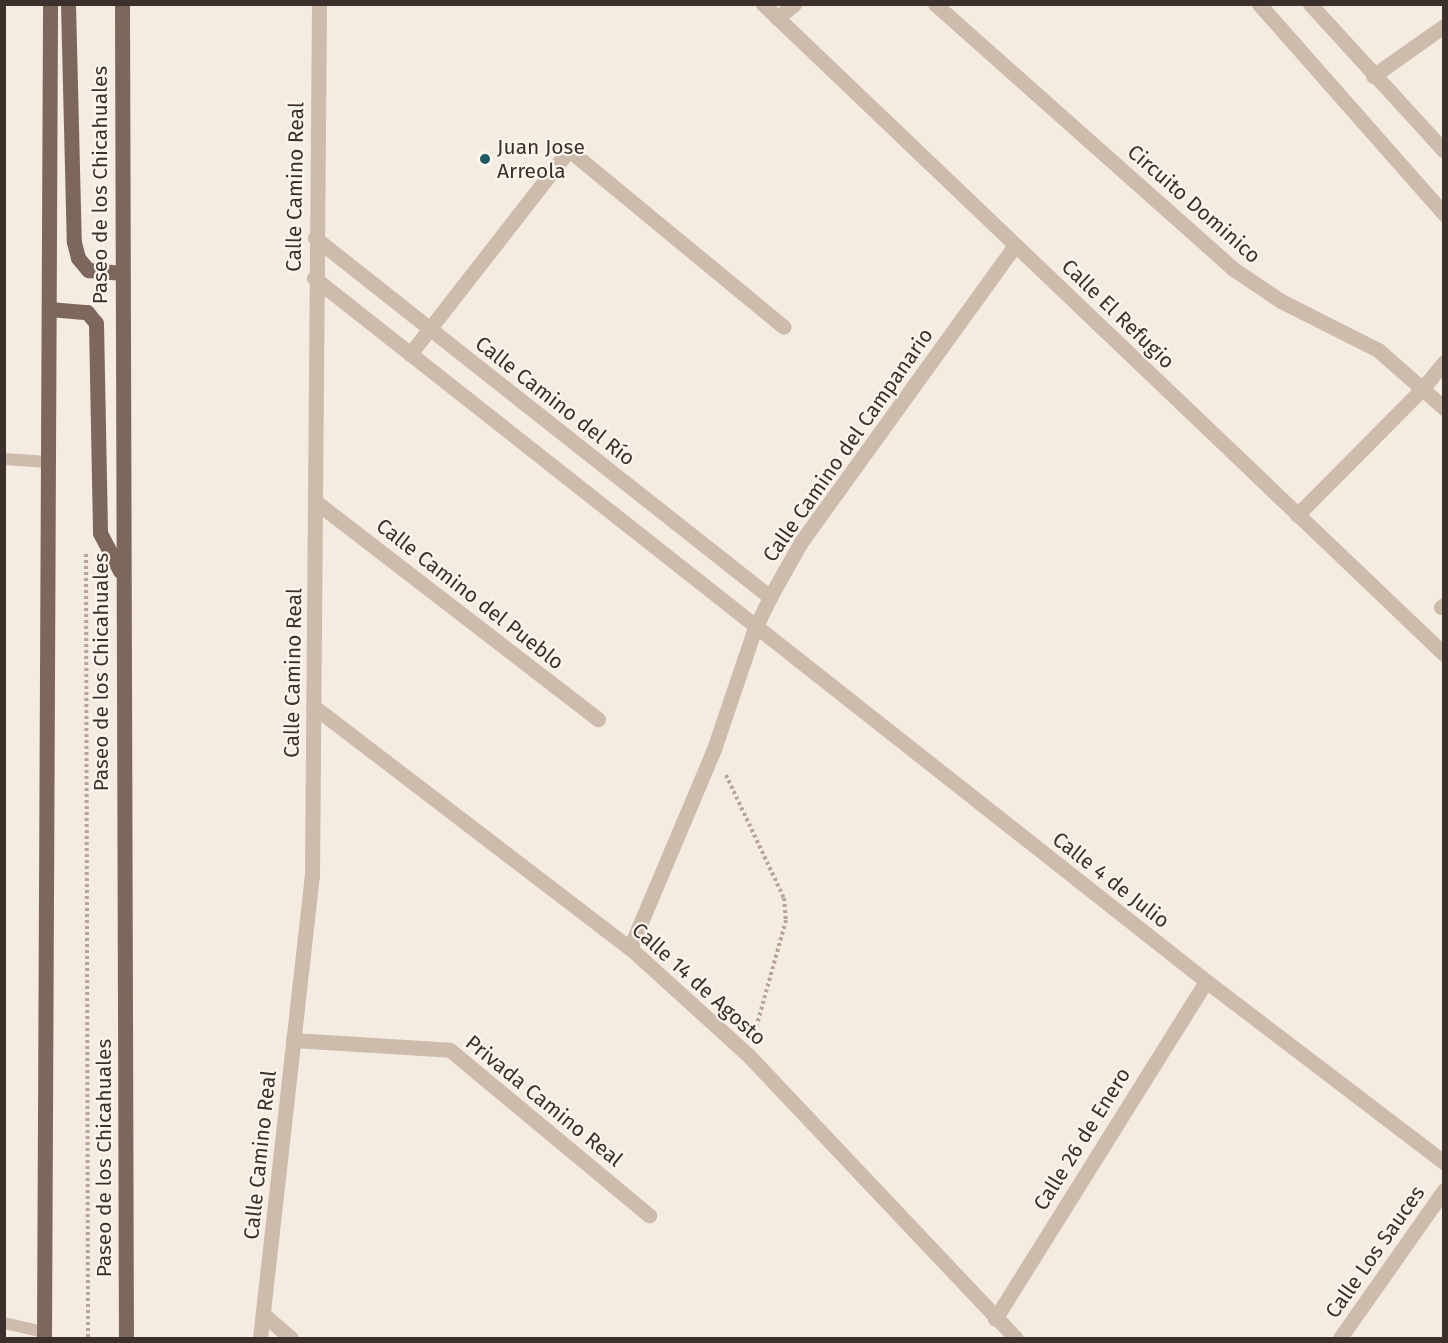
<!DOCTYPE html>
<html>
<head>
<meta charset="utf-8">
<style>
  body { margin:0 }
  #map { position:relative; width:1448px; height:1343px; overflow:hidden; background:#f4ebe1; font-family:"Fira Sans",sans-serif }
  div>[style] { position:absolute }
  .path>* { height:4px; margin-top:-2px; transform-origin:0; background:repeating-linear-gradient(90deg,#b9a596 0 3px,transparent 0 6px) }
  .lane>* { height:12px; margin:-6px; padding:0 6px; transform-origin:6px; border-radius:6px; background:#cdbbac }
  .street>* { height:15px; margin:-7.5px; padding:0 7.5px; transform-origin:7.5px; border-radius:7.5px; background:#cdbbac }
  .primary>* { height:15px; margin:-7.5px; padding:0 7.5px; transform-origin:7.5px; border-radius:7.5px; background:#7d675c }
  .dots>* { width:16px; height:16px; translate:-50% -50%; box-sizing:border-box; border:3px solid #fbf5ee; border-radius:50% }
  span { translate:-50% -50%; white-space:nowrap; text-align:center; line-height:1.15; -webkit-text-stroke:4.5px #fbf5ee; paint-order:stroke }
  .poi-label { font-size:21px; color:#3b302b }
  .left { translate:0 -50%; text-align:left }
  .street-label { font-size:21px; color:#3b302b }
  .frame { position:absolute; inset:0; border:6px solid #3b302b; pointer-events:none }
</style>
</head>
<body>
<div id="map">
  <div class="path">
    <div style="left:86px;top:554px;width:784px;rotate:89.85deg"></div>
    <div style="left:726px;top:775px;width:136px;rotate:64.8deg"></div>
    <div style="left:784px;top:898px;width:22px;rotate:85deg"></div>
    <div style="left:786px;top:920px;width:116px;rotate:105.5deg"></div>
  </div>
  <div class="lane">
    <div style="left:4px;top:459px;width:45px;rotate:3.8deg"></div>
    <div style="left:4px;top:1323px;width:41px;rotate:12.7deg"></div>
  </div>
  <div class="street">
    <div style="left:763px;top:4px;width:941px;rotate:43.67deg"></div>
    <div style="left:935px;top:4px;width:397px;rotate:41.6deg"></div>
    <div style="left:1232px;top:268px;width:59px;rotate:34deg"></div>
    <div style="left:1281px;top:301px;width:109px;rotate:26.8deg"></div>
    <div style="left:1378px;top:350px;width:88px;rotate:41.3deg"></div>
    <div style="left:1259px;top:4px;width:280px;rotate:48.6deg"></div>
    <div style="left:1310px;top:4px;width:199px;rotate:47.6deg"></div>
    <div style="left:777px;top:18px;width:22px;rotate:-39deg"></div>
    <div style="left:1373px;top:76px;width:87px;rotate:-35.2deg"></div>
    <div style="left:315px;top:238px;width:580px;rotate:38.27deg"></div>
    <div style="left:314px;top:278px;width:1136px;rotate:38.24deg"></div>
    <div style="left:1206px;top:981px;width:299px;rotate:37.3deg"></div>
    <div style="left:410px;top:354px;width:259px;rotate:-52.1deg"></div>
    <div style="left:569px;top:150px;width:278px;rotate:39.5deg"></div>
    <div style="left:316px;top:502px;width:356px;rotate:37.6deg"></div>
    <div style="left:1297px;top:515px;width:179px;rotate:-45.2deg"></div>
    <div style="left:1423px;top:388px;width:33px;rotate:-51deg"></div>
    <div style="left:1441px;top:607px;width:4px;rotate:-34deg"></div>
    <div style="left:313px;top:706px;width:399px;rotate:37.4deg"></div>
    <div style="left:630px;top:948px;width:161px;rotate:42.2deg"></div>
    <div style="left:749px;top:1056px;width:388px;rotate:46.6deg"></div>
    <div style="left:630px;top:948px;width:216px;rotate:-67.1deg"></div>
    <div style="left:714px;top:749px;width:128px;rotate:-71.3deg"></div>
    <div style="left:755px;top:628px;width:34px;rotate:-64deg"></div>
    <div style="left:770px;top:597px;width:63px;rotate:-60.6deg"></div>
    <div style="left:801px;top:542px;width:366px;rotate:-54.2deg"></div>
    <div style="left:293px;top:1040px;width:157px;rotate:3.6deg"></div>
    <div style="left:450px;top:1050px;width:259px;rotate:39.7deg"></div>
    <div style="left:263px;top:1314px;width:37px;rotate:41deg"></div>
    <div style="left:995px;top:1319px;width:398px;rotate:-58deg"></div>
    <div style="left:260px;top:1338px;width:465px;rotate:-83.6deg"></div>
    <div style="left:312px;top:876px;width:872px;rotate:-89.54deg"></div>
    <div style="left:1340px;top:1338px;width:181px;rotate:-54.9deg"></div>
  </div>
  <div class="primary">
    <div style="left:68px;top:4px;width:238px;rotate:88.6deg"></div>
    <div style="left:74px;top:242px;width:16px;rotate:76deg"></div>
    <div style="left:78px;top:258px;width:16px;rotate:50deg"></div>
    <div style="left:88px;top:270px;width:32px;rotate:5deg"></div>
    <div style="left:122px;top:4px;width:1334px;rotate:89.83deg"></div>
    <div style="left:49px;top:309px;width:38px;rotate:5deg"></div>
    <div style="left:87px;top:312px;width:14px;rotate:51deg"></div>
    <div style="left:96px;top:323px;width:210px;rotate:88.9deg"></div>
    <div style="left:100px;top:533px;width:43px;rotate:62.2deg"></div>
    <div style="left:44px;top:1338px;width:1334px;rotate:-89.74deg"></div>
  </div>
  <div class="dots">
    <div style="left:485px;top:159px;background:#1f5a5e"></div>
  </div>
  <div class="poi-label">
    <span class="left" style="left:497px;top:159px">Juan Jose<br>Arreola</span>
  </div>
  <div class="street-label">
    <span style="left:100px;top:185px;rotate:-90deg">Paseo de los Chicahuales</span>
    <span style="left:295px;top:187px;rotate:-89deg">Calle Camino Real</span>
    <span style="left:1194px;top:204px;rotate:41deg">Circuito Dominico</span>
    <span style="left:1118px;top:314px;rotate:44deg">Calle El Refugio</span>
    <span style="left:555px;top:401px;rotate:38deg">Calle Camino del Río</span>
    <span style="left:848px;top:445px;rotate:-55deg">Calle Camino del Campanario</span>
    <span style="left:470px;top:594px;rotate:38deg">Calle Camino del Pueblo</span>
    <span style="left:101px;top:672px;rotate:-90deg">Paseo de los Chicahuales</span>
    <span style="left:293px;top:673px;rotate:-89deg">Calle Camino Real</span>
    <span style="left:1111px;top:880px;rotate:38deg">Calle 4 de Julio</span>
    <span style="left:699px;top:984px;rotate:42deg">Calle 14 de Agosto</span>
    <span style="left:544px;top:1101px;rotate:39deg">Privada Camino Real</span>
    <span style="left:1082px;top:1139px;rotate:-58deg">Calle 26 de Enero</span>
    <span style="left:260px;top:1155px;rotate:-84deg">Calle Camino Real</span>
    <span style="left:104px;top:1158px;rotate:-90deg">Paseo de los Chicahuales</span>
    <span style="left:1375px;top:1252px;rotate:-55deg">Calle Los Sauces</span>
  </div>
  <div class="frame"></div>
</div>
</body>
</html>
